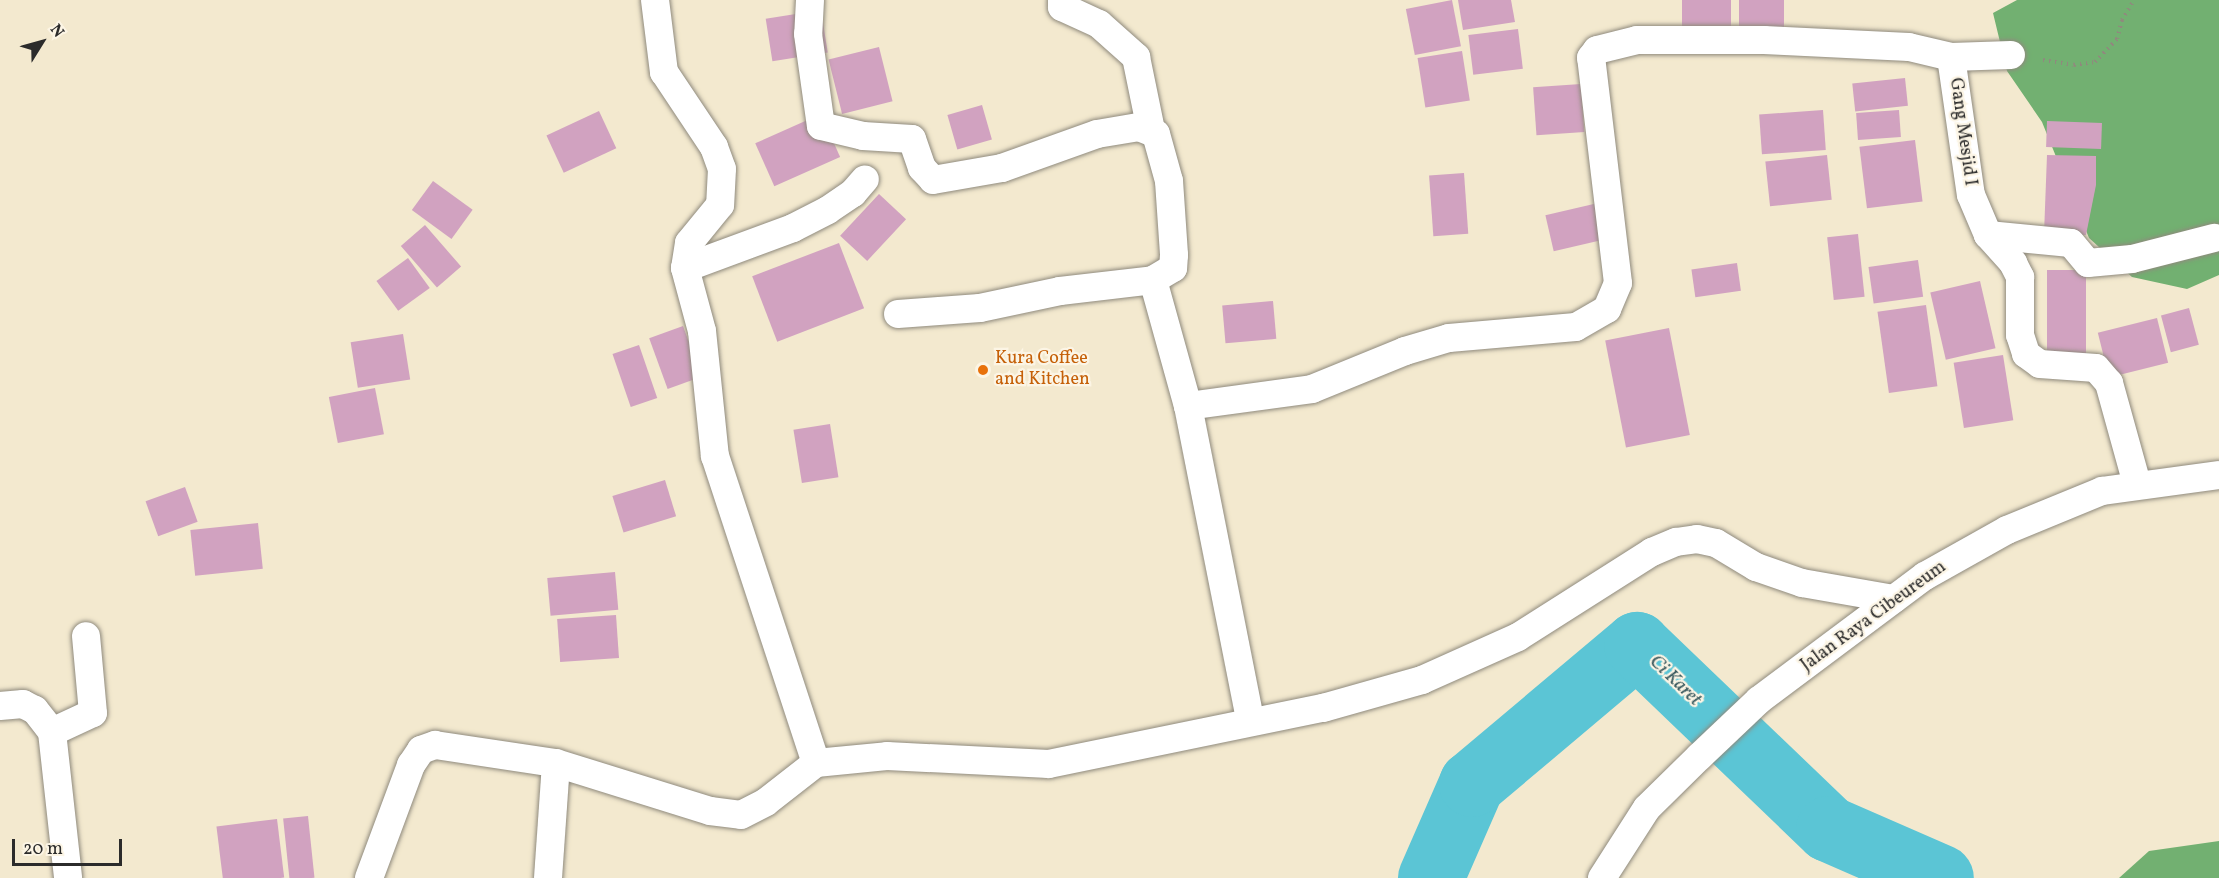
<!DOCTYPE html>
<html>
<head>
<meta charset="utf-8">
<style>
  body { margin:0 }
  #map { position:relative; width:2219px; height:878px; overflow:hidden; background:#f3e9cf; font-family:Vollkorn,serif }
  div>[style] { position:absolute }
  .forest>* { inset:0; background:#72b071 }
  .river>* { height:66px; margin:-33px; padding:0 33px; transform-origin:33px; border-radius:33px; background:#5bc5d5 }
  .building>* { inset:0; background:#d1a2c0; transform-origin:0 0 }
  .path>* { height:4px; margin-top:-2px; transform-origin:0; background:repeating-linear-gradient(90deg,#8f8a7d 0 1.5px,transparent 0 6px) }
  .roads { filter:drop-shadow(0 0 2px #8f8a7d) drop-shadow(0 0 2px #8f8a7d) }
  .street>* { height:28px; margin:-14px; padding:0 14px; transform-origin:14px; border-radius:14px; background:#fff }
  .dots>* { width:16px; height:16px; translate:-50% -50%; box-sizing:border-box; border:3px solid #fcf5e5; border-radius:50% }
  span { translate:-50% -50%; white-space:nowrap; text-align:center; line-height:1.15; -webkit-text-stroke:4.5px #fcf5e5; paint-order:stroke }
  .street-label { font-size:18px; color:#2b2b2b }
  .food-label { font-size:18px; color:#c56008 }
  .left { translate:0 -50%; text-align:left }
  .water-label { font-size:20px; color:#39595e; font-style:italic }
  .north { position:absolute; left:12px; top:12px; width:60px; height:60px; -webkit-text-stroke:4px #fcf5e5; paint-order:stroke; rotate:53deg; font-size:16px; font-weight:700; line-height:24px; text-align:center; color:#2b2b2b }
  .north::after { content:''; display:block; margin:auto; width:21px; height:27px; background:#2b2b2b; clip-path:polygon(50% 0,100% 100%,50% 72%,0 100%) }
  .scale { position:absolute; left:12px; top:839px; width:110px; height:27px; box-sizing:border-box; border:3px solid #2b2b2b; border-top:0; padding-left:8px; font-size:18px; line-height:21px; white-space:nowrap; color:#2b2b2b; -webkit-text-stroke:4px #fcf5e5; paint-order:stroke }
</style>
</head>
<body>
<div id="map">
  <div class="forest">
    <div style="clip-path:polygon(2017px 0,2219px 0,2219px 275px,2187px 289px,2132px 277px,2089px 238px,2042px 122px,2007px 71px,1993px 13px)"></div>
    <div style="clip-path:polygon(2219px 841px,2219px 878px,2119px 878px,2149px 851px)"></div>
  </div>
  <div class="river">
    <div style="left:1431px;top:878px;width:103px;rotate:-66.4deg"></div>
    <div style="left:1472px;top:784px;width:216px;rotate:-40.1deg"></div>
    <div style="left:1637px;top:645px;width:266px;rotate:43.8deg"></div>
    <div style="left:1829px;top:829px;width:122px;rotate:23.6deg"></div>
  </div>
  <div class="building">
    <div style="left:1452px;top:0;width:47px;height:47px;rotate:79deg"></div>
    <div style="clip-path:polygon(1458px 0,1511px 0,1515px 22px,1463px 30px)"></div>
    <div style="left:1682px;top:0;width:49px;height:32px"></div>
    <div style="left:1739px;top:0;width:45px;height:32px"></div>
    <div style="left:821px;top:10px;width:43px;height:56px;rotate:81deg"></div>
    <div style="left:1518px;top:29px;width:40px;height:50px;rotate:83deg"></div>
    <div style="left:879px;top:47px;width:56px;height:52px;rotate:76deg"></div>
    <div style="left:1462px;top:51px;width:50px;height:45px;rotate:81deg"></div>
    <div style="left:1905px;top:78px;width:28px;height:53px;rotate:84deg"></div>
    <div style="left:1581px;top:84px;width:48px;height:48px;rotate:86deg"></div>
    <div style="left:982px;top:105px;width:36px;height:36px;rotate:74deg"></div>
    <div style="left:1823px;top:110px;width:40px;height:64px;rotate:86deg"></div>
    <div style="left:1899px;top:110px;width:27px;height:43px;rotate:86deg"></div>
    <div style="left:599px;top:111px;width:41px;height:58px;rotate:65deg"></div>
    <div style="left:821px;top:114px;width:47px;height:72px;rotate:66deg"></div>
    <div style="left:2047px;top:121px;width:55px;height:26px;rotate:2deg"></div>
    <div style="left:1915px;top:140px;width:62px;height:56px;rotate:83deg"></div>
    <div style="left:1827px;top:155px;width:45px;height:62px;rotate:84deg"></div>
    <div style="clip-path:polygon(2047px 155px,2096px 156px,2096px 185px,2086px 235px,2044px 234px)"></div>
    <div style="left:1464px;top:173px;width:61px;height:35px;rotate:86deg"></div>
    <div style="left:433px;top:181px;width:49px;height:36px;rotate:36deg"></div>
    <div style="left:879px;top:194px;width:37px;height:57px;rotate:43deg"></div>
    <div style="left:1598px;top:203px;width:37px;height:54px;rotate:77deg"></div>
    <div style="left:425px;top:225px;width:55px;height:32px;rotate:49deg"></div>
    <div style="left:1858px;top:234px;width:63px;height:31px;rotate:84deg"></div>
    <div style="left:839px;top:243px;width:70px;height:93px;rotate:69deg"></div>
    <div style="left:408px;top:258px;width:37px;height:39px;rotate:54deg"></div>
    <div style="left:1918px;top:260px;width:37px;height:50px;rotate:82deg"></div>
    <div style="left:1737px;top:263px;width:28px;height:46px;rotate:82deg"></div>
    <div style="left:2047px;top:270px;width:39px;height:83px"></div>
    <div style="left:1980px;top:281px;width:69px;height:51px;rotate:77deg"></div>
    <div style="left:1273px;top:301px;width:38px;height:51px;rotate:85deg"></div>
    <div style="left:1926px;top:305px;width:82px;height:49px;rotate:82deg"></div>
    <div style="left:2189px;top:308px;width:38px;height:29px;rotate:75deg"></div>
    <div style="left:2157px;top:318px;width:46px;height:61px;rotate:76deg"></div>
    <div style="left:683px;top:326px;width:54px;height:36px;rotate:70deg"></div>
    <div style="left:1669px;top:328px;width:109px;height:65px;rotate:79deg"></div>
    <div style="left:403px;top:334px;width:46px;height:53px;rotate:81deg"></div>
    <div style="left:639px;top:345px;width:56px;height:28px;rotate:71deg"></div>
    <div style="left:2003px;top:355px;width:66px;height:50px;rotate:81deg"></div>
    <div style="left:375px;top:388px;width:47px;height:47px;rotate:79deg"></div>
    <div style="left:830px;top:424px;width:54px;height:37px;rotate:81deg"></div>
    <div style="left:665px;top:480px;width:38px;height:55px;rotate:73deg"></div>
    <div style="left:185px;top:487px;width:37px;height:42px;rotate:70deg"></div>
    <div style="left:258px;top:523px;width:46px;height:68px;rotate:84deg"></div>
    <div style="left:615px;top:572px;width:38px;height:68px;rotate:85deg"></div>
    <div style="left:616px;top:615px;width:43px;height:59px;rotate:86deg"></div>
    <div style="left:308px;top:816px;width:62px;height:25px;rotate:84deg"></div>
    <div style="left:277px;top:819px;width:59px;height:61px;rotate:83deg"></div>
  </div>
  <div class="path">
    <div style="left:2043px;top:60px;width:31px;rotate:9deg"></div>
    <div style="left:2074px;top:65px;width:21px;rotate:-8deg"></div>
    <div style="left:2095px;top:62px;width:32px;rotate:-46deg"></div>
    <div style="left:2117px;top:39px;width:20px;rotate:-75deg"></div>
    <div style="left:2122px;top:20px;width:23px;rotate:-59deg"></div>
  </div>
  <div class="roads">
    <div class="street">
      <div style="left:655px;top:0;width:73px;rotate:82.9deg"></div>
      <div style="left:664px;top:72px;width:90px;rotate:56.3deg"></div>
      <div style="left:714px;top:147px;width:23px;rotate:70deg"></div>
      <div style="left:722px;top:169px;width:36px;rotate:93deg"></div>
      <div style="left:720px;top:205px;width:49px;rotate:129.2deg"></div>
      <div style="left:689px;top:243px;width:25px;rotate:99deg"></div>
      <div style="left:685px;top:268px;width:65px;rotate:74.9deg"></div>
      <div style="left:702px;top:331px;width:126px;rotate:84.1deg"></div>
      <div style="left:715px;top:456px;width:323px;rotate:71.8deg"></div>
      <div style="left:810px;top:0;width:34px;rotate:93deg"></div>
      <div style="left:808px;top:34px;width:93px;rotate:82deg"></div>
      <div style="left:821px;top:126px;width:43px;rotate:13.4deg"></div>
      <div style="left:863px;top:136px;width:49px;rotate:3.5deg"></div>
      <div style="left:912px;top:139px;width:31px;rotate:71deg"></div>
      <div style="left:922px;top:168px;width:16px;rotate:47deg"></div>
      <div style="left:933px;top:180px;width:70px;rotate:-9.9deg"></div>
      <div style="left:1002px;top:168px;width:101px;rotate:-19.7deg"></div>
      <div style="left:1097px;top:134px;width:43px;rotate:-9.5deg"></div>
      <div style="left:1139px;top:127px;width:18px;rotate:22deg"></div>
      <div style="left:1156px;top:134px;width:49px;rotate:74.5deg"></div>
      <div style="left:1169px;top:181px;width:74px;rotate:86.1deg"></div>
      <div style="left:1174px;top:255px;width:13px;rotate:94deg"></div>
      <div style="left:1173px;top:268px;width:23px;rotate:149deg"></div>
      <div style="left:1153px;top:280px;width:131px;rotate:74.5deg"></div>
      <div style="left:1188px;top:406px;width:320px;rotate:78.8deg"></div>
      <div style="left:1062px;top:0;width:7px;rotate:90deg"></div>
      <div style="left:1062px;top:7px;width:41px;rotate:24.7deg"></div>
      <div style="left:1099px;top:24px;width:50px;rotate:41.7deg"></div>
      <div style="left:1136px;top:57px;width:75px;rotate:78.4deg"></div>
      <div style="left:1951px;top:57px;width:139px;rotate:81.8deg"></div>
      <div style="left:1971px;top:195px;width:43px;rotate:67deg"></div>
      <div style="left:1988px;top:235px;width:38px;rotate:48deg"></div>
      <div style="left:2013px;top:263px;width:16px;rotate:63deg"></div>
      <div style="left:2020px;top:277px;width:58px;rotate:90deg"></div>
      <div style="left:2020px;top:335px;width:20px;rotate:72deg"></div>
      <div style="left:2026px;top:354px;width:17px;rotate:36deg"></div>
      <div style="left:2040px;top:364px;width:56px;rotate:4.1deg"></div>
      <div style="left:2096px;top:368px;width:20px;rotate:49deg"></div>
      <div style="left:2109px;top:383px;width:105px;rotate:74.5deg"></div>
      <div style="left:1988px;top:235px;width:83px;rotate:5.5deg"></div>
      <div style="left:2071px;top:243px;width:26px;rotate:50deg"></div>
      <div style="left:2088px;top:263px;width:44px;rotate:-5.2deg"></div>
      <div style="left:2132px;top:259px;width:85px;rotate:-14.4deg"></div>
      <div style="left:685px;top:268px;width:115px;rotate:-20.3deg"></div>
      <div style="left:793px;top:228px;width:39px;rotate:-27deg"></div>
      <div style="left:828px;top:210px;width:30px;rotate:-34deg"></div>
      <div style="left:853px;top:193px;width:18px;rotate:-49deg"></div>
      <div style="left:898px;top:314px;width:82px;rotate:-4.2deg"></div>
      <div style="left:980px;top:308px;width:82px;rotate:-12deg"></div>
      <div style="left:1060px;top:291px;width:94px;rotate:-6.7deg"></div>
      <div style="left:1188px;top:406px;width:125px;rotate:-7.8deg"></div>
      <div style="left:1312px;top:389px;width:100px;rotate:-22.2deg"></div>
      <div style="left:1405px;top:351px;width:46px;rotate:-16.5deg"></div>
      <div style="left:1449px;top:338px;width:127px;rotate:-5deg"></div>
      <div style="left:1576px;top:327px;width:36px;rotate:-30deg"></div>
      <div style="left:1607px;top:309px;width:28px;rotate:-67deg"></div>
      <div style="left:1618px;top:283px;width:227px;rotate:-96.8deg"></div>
      <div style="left:1591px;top:58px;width:10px;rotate:-53deg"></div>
      <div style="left:1597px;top:50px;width:41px;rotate:-14deg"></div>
      <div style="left:1637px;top:40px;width:127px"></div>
      <div style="left:1764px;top:40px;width:145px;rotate:2.8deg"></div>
      <div style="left:1909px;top:47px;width:43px;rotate:13.4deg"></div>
      <div style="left:1951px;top:57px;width:60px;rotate:-1.9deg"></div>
      <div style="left:0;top:706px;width:23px;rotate:-5deg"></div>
      <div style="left:23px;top:704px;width:13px;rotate:27deg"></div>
      <div style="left:35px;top:710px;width:28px;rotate:52deg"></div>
      <div style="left:52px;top:732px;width:147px;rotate:83.7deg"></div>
      <div style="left:52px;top:732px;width:45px;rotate:-24.9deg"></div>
      <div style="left:93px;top:713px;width:77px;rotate:-95.2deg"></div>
      <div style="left:369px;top:878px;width:121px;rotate:-69.6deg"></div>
      <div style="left:411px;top:765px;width:18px;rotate:-56deg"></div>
      <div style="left:421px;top:750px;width:15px;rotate:-20deg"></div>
      <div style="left:435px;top:745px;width:122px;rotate:8.5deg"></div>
      <div style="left:556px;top:763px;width:161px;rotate:17.3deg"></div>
      <div style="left:710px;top:811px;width:31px;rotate:7deg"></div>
      <div style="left:741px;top:815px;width:28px;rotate:-27deg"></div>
      <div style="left:766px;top:802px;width:63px;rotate:-38deg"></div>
      <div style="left:816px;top:763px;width:71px;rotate:-5.6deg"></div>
      <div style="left:887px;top:756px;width:162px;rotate:2.8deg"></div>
      <div style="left:1049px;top:764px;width:280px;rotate:-11.6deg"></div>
      <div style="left:1323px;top:708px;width:103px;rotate:-15.8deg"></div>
      <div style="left:1422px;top:680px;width:105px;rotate:-24.1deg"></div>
      <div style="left:1518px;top:637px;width:159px;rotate:-32.4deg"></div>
      <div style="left:1652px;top:552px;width:26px;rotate:-23deg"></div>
      <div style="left:1676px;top:542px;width:21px;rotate:-8deg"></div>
      <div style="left:1697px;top:539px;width:19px;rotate:12deg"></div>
      <div style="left:1716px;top:543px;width:47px;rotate:31deg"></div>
      <div style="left:1756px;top:567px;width:49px;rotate:19.2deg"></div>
      <div style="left:1802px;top:583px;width:93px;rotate:9.9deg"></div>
      <div style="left:548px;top:878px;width:115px;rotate:-86deg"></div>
      <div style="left:1602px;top:878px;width:83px;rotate:-57.3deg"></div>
      <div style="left:1647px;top:808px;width:74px;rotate:-44.5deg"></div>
      <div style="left:1700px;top:756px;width:81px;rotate:-43.5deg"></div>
      <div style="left:1759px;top:700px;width:207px;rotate:-36.8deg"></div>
      <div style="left:1925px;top:576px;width:94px;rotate:-29.3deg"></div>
      <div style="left:2007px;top:530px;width:103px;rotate:-22.3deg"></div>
      <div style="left:2102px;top:491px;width:118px;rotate:-7.8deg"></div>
    </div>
  </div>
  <div class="dots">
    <div style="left:983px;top:370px;background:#e8710a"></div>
  </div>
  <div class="street-label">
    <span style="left:1962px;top:132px;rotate:82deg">Gang Mesjid I</span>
    <span style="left:1874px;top:617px;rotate:-36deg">Jalan Raya Cibeureum</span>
  </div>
  <div class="food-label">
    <span class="left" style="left:995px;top:370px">Kura Coffee<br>and Kitchen</span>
  </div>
  <div class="water-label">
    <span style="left:1675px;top:681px;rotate:44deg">Ci Karet</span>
  </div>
  <div class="north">N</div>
  <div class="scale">20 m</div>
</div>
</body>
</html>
